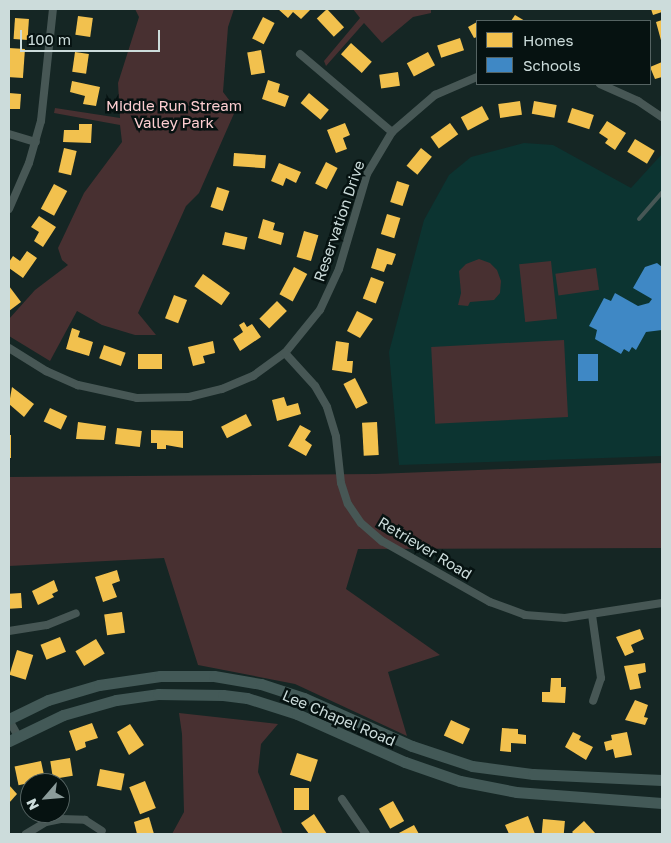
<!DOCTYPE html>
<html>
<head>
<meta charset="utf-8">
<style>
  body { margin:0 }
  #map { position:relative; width:671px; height:843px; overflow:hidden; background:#152624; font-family:"Golos Text",sans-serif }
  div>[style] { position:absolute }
  .built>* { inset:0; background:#0c3431 }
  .green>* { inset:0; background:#483031; transform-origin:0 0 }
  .homes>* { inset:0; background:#f2c14e; transform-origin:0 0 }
  .schools>* { inset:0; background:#3f88c5; transform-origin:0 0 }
  .lane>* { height:4px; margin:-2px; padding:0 2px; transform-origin:2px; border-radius:2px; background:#475755 }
  .street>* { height:8px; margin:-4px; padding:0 4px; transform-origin:4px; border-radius:4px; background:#475755 }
  .secondary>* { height:11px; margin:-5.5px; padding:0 5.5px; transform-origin:5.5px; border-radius:5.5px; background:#435957 }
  span { translate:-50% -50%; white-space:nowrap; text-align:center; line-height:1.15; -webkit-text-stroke:5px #061211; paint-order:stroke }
  .park-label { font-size:15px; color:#fccdd0 }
  .street-label { font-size:15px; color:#ccdcdb }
  .frame { position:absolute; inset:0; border:10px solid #ccdcdb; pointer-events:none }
  .legend { position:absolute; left:476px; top:20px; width:175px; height:65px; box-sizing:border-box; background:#061211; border:1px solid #556362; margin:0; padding:6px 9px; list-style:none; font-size:15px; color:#ccdcdb }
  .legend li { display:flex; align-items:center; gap:10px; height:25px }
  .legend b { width:25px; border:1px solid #556362 }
  .north { position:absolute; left:20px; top:773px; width:50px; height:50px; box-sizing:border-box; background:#061211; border:1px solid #556362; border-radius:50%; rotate:243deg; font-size:14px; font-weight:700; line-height:20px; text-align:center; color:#ccdcdb }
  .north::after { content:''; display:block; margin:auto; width:18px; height:22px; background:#8c9c9b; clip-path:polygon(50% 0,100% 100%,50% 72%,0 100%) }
  .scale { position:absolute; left:20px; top:30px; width:140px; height:22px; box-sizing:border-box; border:2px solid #ccdcdb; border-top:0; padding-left:6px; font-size:15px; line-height:18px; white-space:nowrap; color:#ccdcdb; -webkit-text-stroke:4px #061211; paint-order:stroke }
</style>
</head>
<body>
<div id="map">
  <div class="built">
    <div style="clip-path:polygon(524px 143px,553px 145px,631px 188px,662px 154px,662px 456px,399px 465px,389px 352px,424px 220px,449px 175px,471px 157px)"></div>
  </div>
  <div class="green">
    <div style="clip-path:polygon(135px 9px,234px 9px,228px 27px,223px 92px,236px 109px,199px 193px,186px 206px,138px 313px,156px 335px,135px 335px,102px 325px,77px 311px,50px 361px,9px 336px,9px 319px,35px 290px,68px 265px,62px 260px,58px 248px,84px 193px,122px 142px,120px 125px,54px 113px,55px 108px,120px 118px,118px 83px,139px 17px)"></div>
    <div style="clip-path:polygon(353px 9px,431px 9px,431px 13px,413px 17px,382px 43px,364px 23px,326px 66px,324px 61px,360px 18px)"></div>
    <div style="clip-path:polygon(479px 259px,490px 263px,497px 270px,501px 281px,500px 293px,494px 300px,470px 302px,468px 306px,458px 305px,461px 293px,459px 271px,466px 264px)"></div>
    <div style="left:551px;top:261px;width:58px;height:32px;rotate:84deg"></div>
    <div style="left:596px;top:268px;width:22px;height:41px;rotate:82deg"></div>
    <div style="left:564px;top:340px;width:77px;height:133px;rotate:87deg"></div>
    <div style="clip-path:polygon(662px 463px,662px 548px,358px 549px,346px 589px,440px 655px,388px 672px,407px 736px,295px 684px,198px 665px,164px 558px,9px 566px,9px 477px,375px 474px)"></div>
    <div style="clip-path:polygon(179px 713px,278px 724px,261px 744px,258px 772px,283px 834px,172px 834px,184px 812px,182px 734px)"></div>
  </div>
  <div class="homes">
    <div style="clip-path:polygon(278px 9px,308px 9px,310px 10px,301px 19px,293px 12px,288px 18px)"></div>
    <div style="left:327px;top:9px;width:25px;height:14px;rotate:47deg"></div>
    <div style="clip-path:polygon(651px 9px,662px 9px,662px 12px,653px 15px)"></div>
    <div style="clip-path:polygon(515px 15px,525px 21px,511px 21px)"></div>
    <div style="left:78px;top:16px;width:15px;height:19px;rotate:8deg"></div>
    <div style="left:263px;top:17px;width:13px;height:24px;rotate:27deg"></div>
    <div style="left:15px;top:18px;width:14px;height:21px;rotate:4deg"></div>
    <div style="clip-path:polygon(662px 20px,662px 44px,656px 22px)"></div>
    <div style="clip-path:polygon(477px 22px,477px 37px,474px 38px,468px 27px)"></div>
    <div style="left:460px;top:38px;width:13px;height:24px;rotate:72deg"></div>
    <div style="left:351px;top:43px;width:28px;height:15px;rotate:42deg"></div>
    <div style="left:9px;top:48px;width:16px;height:29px;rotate:4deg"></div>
    <div style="left:261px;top:50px;width:23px;height:14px;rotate:80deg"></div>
    <div style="left:75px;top:52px;width:14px;height:20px;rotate:8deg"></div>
    <div style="left:428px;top:52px;width:15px;height:24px;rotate:62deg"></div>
    <div style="clip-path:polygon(662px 62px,662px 77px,655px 79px,650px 67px)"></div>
    <div style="left:398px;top:72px;width:14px;height:19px;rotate:82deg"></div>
    <div style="clip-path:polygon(268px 80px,280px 84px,278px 92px,289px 96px,285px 107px,262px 99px)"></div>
    <div style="clip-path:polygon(72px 81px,100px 87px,96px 106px,83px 104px,85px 96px,70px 92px)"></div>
    <div style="clip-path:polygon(9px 93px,21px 94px,20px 109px,9px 109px)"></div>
    <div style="left:309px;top:93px;width:26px;height:13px;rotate:40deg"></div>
    <div style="left:520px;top:101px;width:14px;height:22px;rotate:82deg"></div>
    <div style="left:534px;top:101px;width:23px;height:13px;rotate:10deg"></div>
    <div style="left:482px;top:106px;width:15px;height:24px;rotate:62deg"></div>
    <div style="left:572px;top:108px;width:23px;height:15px;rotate:18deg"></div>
    <div style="clip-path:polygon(607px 121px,626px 133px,615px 150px,605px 143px,608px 139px,599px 133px)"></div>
    <div style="clip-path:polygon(345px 123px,350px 135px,343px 138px,347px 149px,336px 153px,327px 130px)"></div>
    <div style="left:450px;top:123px;width:14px;height:24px;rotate:54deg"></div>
    <div style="clip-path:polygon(79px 124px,92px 124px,91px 143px,63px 142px,64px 130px,79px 130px)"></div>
    <div style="left:635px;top:139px;width:23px;height:15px;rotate:31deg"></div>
    <div style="left:64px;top:148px;width:13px;height:25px;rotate:13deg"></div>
    <div style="left:421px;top:148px;width:14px;height:23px;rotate:39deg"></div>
    <div style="left:234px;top:153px;width:32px;height:13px;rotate:4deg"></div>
    <div style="left:326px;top:162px;width:13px;height:24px;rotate:27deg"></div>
    <div style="clip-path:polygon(279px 163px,301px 172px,296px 183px,286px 178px,283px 186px,271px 181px)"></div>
    <div style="left:397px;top:181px;width:13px;height:22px;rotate:18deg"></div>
    <div style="left:54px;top:184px;width:15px;height:28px;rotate:28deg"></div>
    <div style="left:217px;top:187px;width:13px;height:21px;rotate:18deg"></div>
    <div style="left:387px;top:214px;width:14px;height:21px;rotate:17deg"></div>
    <div style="clip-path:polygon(39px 216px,56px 227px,43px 247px,34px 241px,39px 232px,31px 227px)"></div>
    <div style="clip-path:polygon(263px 219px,275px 223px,273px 230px,284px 233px,281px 245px,258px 238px)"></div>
    <div style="left:304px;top:231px;width:15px;height:27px;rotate:16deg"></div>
    <div style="left:225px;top:232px;width:23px;height:13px;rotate:13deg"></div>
    <div style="clip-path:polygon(377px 248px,396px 254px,392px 265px,387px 264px,384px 272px,371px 268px)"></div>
    <div style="clip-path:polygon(27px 251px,37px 258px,23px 278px,9px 268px,9px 262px,13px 256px,20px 261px)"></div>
    <div style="left:294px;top:267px;width:15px;height:31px;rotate:28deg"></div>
    <div style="left:203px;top:274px;width:33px;height:15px;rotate:35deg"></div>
    <div style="left:371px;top:277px;width:14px;height:23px;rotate:21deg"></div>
    <div style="clip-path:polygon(9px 286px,21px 302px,9px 311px)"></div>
    <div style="left:174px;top:295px;width:14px;height:25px;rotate:21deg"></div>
    <div style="left:277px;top:301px;width:14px;height:25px;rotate:45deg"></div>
    <div style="clip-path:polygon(357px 311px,373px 319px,360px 338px,347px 331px)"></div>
    <div style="clip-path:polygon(244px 322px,247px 327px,252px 324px,261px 337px,240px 351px,233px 339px,243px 332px,239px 325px)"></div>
    <div style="clip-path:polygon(72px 328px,80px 331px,78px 337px,93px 342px,89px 356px,66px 349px)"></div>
    <div style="clip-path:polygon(213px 341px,215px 353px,203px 356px,205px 363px,193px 366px,188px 347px)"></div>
    <div style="clip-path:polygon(336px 341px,349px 343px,347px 361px,353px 361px,352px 373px,332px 370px)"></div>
    <div style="left:104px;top:345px;width:23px;height:14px;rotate:20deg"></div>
    <div style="left:138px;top:354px;width:24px;height:15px"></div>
    <div style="left:355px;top:378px;width:28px;height:13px;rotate:63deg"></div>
    <div style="clip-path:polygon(12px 387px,34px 404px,24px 417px,9px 404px)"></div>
    <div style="clip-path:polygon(284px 397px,287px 406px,298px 403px,301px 414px,277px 421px,272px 400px)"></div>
    <div style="left:50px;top:408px;width:19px;height:15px;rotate:25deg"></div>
    <div style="left:246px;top:414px;width:13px;height:28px;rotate:63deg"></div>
    <div style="clip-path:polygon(78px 422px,106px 426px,104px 440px,76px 439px)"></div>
    <div style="left:377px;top:422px;width:33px;height:15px;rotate:87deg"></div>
    <div style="clip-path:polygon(300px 425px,311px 431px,305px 440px,312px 445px,306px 456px,288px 446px)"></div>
    <div style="left:117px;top:428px;width:25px;height:16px;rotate:7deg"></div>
    <div style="clip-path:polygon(151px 430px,183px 431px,183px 448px,166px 445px,166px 449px,157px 449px,157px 443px,151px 443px)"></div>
    <div style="left:9px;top:435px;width:2px;height:23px"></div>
    <div style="clip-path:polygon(117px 570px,120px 581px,112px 584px,117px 597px,103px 602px,95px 577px)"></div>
    <div style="clip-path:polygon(54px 580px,58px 591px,52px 594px,54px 597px,38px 605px,32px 591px)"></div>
    <div style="left:21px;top:593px;width:15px;height:12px;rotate:86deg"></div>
    <div style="left:122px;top:612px;width:21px;height:18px;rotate:82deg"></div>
    <div style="clip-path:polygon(640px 629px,644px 639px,631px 645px,634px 652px,625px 656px,616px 637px)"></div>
    <div style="left:60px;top:637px;width:16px;height:21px;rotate:68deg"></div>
    <div style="left:96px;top:639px;width:17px;height:24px;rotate:59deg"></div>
    <div style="left:17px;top:650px;width:17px;height:26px;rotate:17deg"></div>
    <div style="clip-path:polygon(645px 663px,646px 672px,638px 674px,641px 688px,630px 690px,624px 666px)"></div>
    <div style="clip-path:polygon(551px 678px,561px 678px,561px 687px,566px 687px,565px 703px,542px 702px,542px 692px,550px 692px)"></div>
    <div style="clip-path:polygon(635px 700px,648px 705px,644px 717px,648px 718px,645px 725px,625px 720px)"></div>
    <div style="left:451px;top:720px;width:21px;height:17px;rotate:25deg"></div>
    <div style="clip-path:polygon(92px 723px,98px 738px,85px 742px,86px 747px,76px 751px,69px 731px)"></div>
    <div style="clip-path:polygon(130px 724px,144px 745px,129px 755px,117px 732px)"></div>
    <div style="clip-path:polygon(502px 728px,518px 729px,518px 734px,526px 735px,526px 744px,511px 743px,511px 752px,500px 751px)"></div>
    <div style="clip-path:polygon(573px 732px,581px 736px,579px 740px,593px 747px,586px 760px,565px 747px)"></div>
    <div style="clip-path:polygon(627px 732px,632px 755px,615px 758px,613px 749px,606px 751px,604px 742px,612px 740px,611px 735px)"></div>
    <div style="left:297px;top:753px;width:22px;height:23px;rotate:18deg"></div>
    <div style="left:70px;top:758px;width:18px;height:20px;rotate:81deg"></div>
    <div style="left:41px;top:761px;width:19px;height:27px;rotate:78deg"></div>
    <div style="left:100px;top:769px;width:25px;height:17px;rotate:11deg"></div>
    <div style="left:145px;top:781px;width:29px;height:17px;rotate:68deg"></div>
    <div style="clip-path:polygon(9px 785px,17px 794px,9px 803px)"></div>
    <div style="left:294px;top:788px;width:15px;height:22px"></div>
    <div style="left:393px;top:801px;width:23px;height:16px;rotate:61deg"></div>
    <div style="clip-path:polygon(314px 814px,327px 834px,309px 834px,301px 823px)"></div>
    <div style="clip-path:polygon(528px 816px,535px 834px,509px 834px,505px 825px)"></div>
    <div style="clip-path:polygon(149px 817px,154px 834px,137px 834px,134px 822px)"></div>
    <div style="left:543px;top:819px;width:22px;height:14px;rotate:5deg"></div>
    <div style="clip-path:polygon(584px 821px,596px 834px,574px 834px,572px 832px)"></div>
    <div style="clip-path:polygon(414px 825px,419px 834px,397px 834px)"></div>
  </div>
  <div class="schools">
    <div style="clip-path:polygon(657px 263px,662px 267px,662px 330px,646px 332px,636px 350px,632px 347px,629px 352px,624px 349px,621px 354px,595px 339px,597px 330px,589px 326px,604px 298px,611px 301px,615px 293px,638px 306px,649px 303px,652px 299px,633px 288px,645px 267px)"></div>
    <div style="left:578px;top:354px;width:20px;height:27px"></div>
  </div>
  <div class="lane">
    <div style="left:639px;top:219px;width:35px;rotate:-49deg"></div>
  </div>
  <div class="street">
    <div style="left:300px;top:54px;width:121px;rotate:40.3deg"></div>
    <div style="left:600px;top:84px;width:42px;rotate:24.1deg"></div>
    <div style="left:638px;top:101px;width:29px;rotate:34deg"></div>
    <div style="left:9px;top:134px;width:28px;rotate:17deg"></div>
    <div style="left:9px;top:209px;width:50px;rotate:-66.5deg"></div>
    <div style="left:29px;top:163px;width:44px;rotate:-74.1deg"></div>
    <div style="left:41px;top:121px;width:113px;rotate:-83.9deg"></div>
    <div style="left:9px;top:348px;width:44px;rotate:31.9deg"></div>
    <div style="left:46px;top:371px;width:35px;rotate:24deg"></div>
    <div style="left:78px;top:385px;width:60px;rotate:12.4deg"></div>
    <div style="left:137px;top:398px;width:52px;rotate:-1.1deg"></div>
    <div style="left:189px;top:397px;width:34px;rotate:-14deg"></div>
    <div style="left:222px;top:389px;width:34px;rotate:-23deg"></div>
    <div style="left:253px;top:376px;width:39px;rotate:-36deg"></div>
    <div style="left:285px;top:353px;width:55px;rotate:-50.9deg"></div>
    <div style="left:320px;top:310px;width:45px;rotate:-65.1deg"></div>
    <div style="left:339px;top:269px;width:99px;rotate:-73.6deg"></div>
    <div style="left:367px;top:174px;width:49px;rotate:-59.2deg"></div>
    <div style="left:392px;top:132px;width:57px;rotate:-40.7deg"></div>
    <div style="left:435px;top:95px;width:46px;rotate:-23.2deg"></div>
    <div style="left:285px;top:353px;width:45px;rotate:47.7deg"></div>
    <div style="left:315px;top:386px;width:24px;rotate:60deg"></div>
    <div style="left:327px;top:407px;width:31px;rotate:73deg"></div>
    <div style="left:336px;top:437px;width:46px;rotate:83.8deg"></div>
    <div style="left:341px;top:483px;width:22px;rotate:72deg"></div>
    <div style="left:348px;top:504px;width:23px;rotate:56deg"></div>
    <div style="left:361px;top:523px;width:28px;rotate:41deg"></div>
    <div style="left:382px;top:541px;width:124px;rotate:29.5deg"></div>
    <div style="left:490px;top:602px;width:37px;rotate:20deg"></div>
    <div style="left:525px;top:615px;width:40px;rotate:4.3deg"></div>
    <div style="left:565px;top:618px;width:98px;rotate:-8.8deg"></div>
    <div style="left:592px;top:615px;width:64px;rotate:81.9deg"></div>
    <div style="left:601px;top:678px;width:24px;rotate:109deg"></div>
    <div style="left:9px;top:631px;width:38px;rotate:-9deg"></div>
    <div style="left:47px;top:625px;width:31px;rotate:-22deg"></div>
    <div style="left:9px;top:720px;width:18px;rotate:61deg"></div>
    <div style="left:342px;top:799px;width:42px;rotate:55.6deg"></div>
    <div style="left:26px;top:834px;width:23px;rotate:-31deg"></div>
    <div style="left:46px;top:822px;width:15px;rotate:-11deg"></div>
    <div style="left:61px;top:819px;width:24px;rotate:2deg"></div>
    <div style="left:85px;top:820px;width:20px;rotate:33deg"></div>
  </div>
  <div class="secondary">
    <div style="left:9px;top:719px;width:43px;rotate:-26deg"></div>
    <div style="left:48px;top:700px;width:53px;rotate:-16.4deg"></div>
    <div style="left:99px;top:685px;width:62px;rotate:-8.4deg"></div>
    <div style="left:160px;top:676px;width:54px"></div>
    <div style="left:214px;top:676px;width:48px;rotate:9.7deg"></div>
    <div style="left:261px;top:684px;width:45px;rotate:18deg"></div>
    <div style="left:304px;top:698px;width:118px;rotate:24deg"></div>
    <div style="left:412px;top:746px;width:63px;rotate:18.4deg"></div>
    <div style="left:472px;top:766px;width:62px;rotate:7.5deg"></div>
    <div style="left:533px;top:774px;width:129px;rotate:2.7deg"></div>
    <div style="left:9px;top:741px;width:60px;rotate:-25.7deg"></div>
    <div style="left:63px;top:715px;width:55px;rotate:-15.8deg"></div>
    <div style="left:116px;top:700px;width:42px;rotate:-8.1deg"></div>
    <div style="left:158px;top:694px;width:65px;rotate:0.9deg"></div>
    <div style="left:223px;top:695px;width:24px;rotate:7deg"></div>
    <div style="left:247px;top:698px;width:52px;rotate:17.7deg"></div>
    <div style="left:297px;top:714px;width:118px;rotate:24deg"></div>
    <div style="left:405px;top:762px;width:58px;rotate:19.1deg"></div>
    <div style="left:460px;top:781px;width:57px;rotate:11.1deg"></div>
    <div style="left:516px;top:792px;width:146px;rotate:4.3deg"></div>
  </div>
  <div class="park-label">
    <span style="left:174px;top:114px">Middle Run Stream<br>Valley Park</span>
  </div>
  <div class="street-label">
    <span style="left:339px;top:221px;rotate:-71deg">Reservation Drive</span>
    <span style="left:425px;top:548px;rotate:31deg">Retriever Road</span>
    <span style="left:339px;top:718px;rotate:23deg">Lee Chapel Road</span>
  </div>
  <div class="frame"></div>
  <ul class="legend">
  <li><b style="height:14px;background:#f2c14e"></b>Homes</li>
  <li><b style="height:14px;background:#3f88c5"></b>Schools</li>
  </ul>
  <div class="north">N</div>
  <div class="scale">100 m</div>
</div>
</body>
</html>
